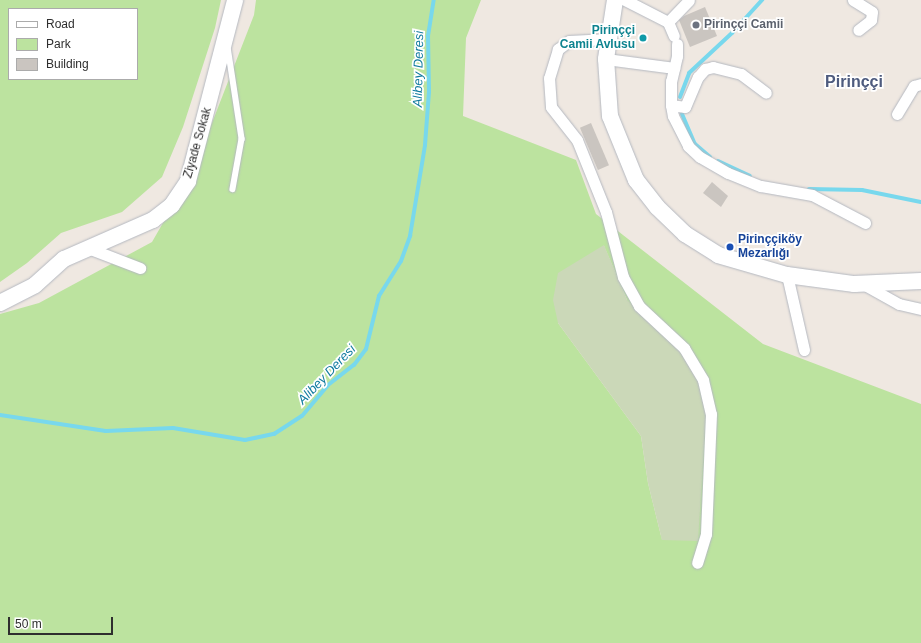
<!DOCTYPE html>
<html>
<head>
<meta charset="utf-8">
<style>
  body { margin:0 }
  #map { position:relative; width:921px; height:643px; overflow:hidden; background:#efe8e1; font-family:Arial,sans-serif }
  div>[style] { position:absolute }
  .green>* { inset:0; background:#bce39f }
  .cemetery>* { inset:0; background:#cbd8b8 }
  .stream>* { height:4px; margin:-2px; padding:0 2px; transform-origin:2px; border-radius:2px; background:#78d8ed }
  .building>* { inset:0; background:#cac5c0; transform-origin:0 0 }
  .roads { filter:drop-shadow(0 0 1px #b4b8c0) drop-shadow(0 0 1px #b4b8c0) }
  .lane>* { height:5.5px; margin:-2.75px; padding:0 2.75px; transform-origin:2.75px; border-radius:2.75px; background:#fff }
  .street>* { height:11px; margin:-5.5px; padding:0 5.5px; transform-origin:5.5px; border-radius:5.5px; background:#fff }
  .secondary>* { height:16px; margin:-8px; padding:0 8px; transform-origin:8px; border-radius:8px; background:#fff }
  .dots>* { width:11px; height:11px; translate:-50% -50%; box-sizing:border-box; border:2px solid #fff; border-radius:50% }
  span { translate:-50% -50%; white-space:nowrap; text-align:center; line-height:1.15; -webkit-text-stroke:3.5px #fff; paint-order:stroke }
  .worship-label { font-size:12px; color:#5b616d; font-weight:700 }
  .left { translate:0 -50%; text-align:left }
  .culture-label { font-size:12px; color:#0d838f; font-weight:700 }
  .right { translate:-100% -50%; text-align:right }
  .street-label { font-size:12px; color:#2e2e2e }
  .transit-label { font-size:12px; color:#164399; font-weight:700 }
  .water-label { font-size:13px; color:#117b9f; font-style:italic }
  .district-label { font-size:16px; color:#4e5b7e; font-weight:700 }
  .legend { position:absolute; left:8px; top:8px; width:130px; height:72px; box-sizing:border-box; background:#fff; border:1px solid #ababab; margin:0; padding:5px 7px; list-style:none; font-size:12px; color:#2e2e2e }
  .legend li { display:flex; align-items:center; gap:8px; height:20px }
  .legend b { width:20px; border:1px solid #ababab }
  .scale { position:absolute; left:8px; top:617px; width:105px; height:18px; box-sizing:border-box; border:2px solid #2e2e2e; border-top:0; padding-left:5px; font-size:12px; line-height:14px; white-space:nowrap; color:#2e2e2e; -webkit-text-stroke:3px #fff; paint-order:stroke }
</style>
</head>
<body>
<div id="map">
  <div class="green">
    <div style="clip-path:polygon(evenodd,0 0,221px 0,215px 28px,183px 127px,162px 177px,122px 212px,61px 233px,27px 263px,0 282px,0 0,9px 9px,137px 9px,137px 79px,9px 79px,9px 9px)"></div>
    <div style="clip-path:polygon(evenodd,256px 0,481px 0,466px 38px,463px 116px,576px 160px,596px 214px,763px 344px,921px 404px,921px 643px,0 643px,0 314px,39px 303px,152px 242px,194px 169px,254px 15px,256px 0,604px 246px,627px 300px,662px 540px,648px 483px,641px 436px,558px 323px,604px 246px)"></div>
  </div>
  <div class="cemetery">
    <div style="clip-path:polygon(604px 245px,627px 300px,680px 351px,698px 379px,706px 413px,698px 541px,662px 540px,648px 483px,641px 436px,558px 323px,553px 300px,558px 273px)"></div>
  </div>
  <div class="stream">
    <div style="left:680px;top:97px;width:26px;rotate:-69deg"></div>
    <div style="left:689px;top:73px;width:59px;rotate:-42.9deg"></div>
    <div style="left:732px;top:33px;width:45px;rotate:-47.7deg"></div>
    <div style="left:682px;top:114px;width:33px;rotate:67deg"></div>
    <div style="left:695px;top:144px;width:20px;rotate:41deg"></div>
    <div style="left:718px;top:161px;width:35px;rotate:25deg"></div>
    <div style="left:809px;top:189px;width:53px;rotate:1.1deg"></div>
    <div style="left:862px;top:190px;width:60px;rotate:11.5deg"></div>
    <div style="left:0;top:415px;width:107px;rotate:8.6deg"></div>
    <div style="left:106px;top:431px;width:67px;rotate:-2.6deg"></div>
    <div style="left:173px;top:428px;width:73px;rotate:9.5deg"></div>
    <div style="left:245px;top:440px;width:30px;rotate:-12deg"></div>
    <div style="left:274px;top:434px;width:33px;rotate:-33deg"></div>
    <div style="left:302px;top:416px;width:40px;rotate:-50deg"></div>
    <div style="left:328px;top:385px;width:33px;rotate:-38deg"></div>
    <div style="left:354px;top:365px;width:20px;rotate:-53deg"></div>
    <div style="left:366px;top:349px;width:55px;rotate:-76.2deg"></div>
    <div style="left:379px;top:296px;width:41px;rotate:-57.8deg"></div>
    <div style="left:401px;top:261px;width:27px;rotate:-70deg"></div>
    <div style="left:410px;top:236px;width:92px;rotate:-80.6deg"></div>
    <div style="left:425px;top:145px;width:53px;rotate:-85.7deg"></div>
    <div style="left:429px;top:92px;width:56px;rotate:-91deg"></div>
    <div style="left:428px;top:36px;width:36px;rotate:-81deg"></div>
  </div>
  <div class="building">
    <div style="clip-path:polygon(705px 7px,717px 36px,690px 47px,679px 20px,684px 16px)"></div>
    <div style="left:591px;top:123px;width:46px;height:12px;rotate:67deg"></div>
    <div style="clip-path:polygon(712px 182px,728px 196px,721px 207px,703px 193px)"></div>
  </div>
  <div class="roads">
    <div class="lane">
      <div style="left:228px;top:47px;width:93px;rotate:81.3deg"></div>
      <div style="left:242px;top:139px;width:51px;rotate:100.2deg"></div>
    </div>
    <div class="street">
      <div style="left:625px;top:0;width:48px;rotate:27.1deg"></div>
      <div style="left:853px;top:0;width:22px;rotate:32deg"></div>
      <div style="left:872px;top:12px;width:8px;rotate:97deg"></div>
      <div style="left:871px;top:20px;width:16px;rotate:142deg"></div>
      <div style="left:668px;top:22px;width:30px;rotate:-46deg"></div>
      <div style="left:668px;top:22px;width:15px;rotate:67deg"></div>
      <div style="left:608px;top:39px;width:39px;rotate:177deg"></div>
      <div style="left:569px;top:41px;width:14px;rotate:144deg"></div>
      <div style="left:558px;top:49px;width:30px;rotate:107deg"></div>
      <div style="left:549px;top:78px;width:29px;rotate:86deg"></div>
      <div style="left:551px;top:107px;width:42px;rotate:51.8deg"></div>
      <div style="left:577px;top:140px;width:78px;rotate:68.1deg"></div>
      <div style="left:606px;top:212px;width:67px;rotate:75.3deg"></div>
      <div style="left:623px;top:277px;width:33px;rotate:61deg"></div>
      <div style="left:639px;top:306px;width:62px;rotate:43deg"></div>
      <div style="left:684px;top:348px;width:37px;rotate:59deg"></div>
      <div style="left:703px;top:380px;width:35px;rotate:77deg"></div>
      <div style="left:711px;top:414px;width:120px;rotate:92.4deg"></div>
      <div style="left:706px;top:534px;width:30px;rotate:107deg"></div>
      <div style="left:677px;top:44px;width:12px;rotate:90deg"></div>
      <div style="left:677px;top:56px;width:26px;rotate:103deg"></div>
      <div style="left:671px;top:81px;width:24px;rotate:90deg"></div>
      <div style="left:671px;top:105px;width:11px;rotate:80deg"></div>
      <div style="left:673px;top:116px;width:34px;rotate:63deg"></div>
      <div style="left:688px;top:146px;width:16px;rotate:43deg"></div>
      <div style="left:700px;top:157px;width:32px;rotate:30deg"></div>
      <div style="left:728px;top:173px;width:35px;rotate:22deg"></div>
      <div style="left:761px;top:186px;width:52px;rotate:10deg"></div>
      <div style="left:812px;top:195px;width:60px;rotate:27.8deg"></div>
      <div style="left:606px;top:59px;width:69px;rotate:7.5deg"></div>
      <div style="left:671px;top:105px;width:14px;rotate:8deg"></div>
      <div style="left:685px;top:107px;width:33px;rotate:-67deg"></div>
      <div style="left:698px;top:77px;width:11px;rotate:-49deg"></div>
      <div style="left:705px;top:69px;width:8px;rotate:-14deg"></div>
      <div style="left:713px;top:67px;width:29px;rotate:14deg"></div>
      <div style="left:741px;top:74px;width:31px;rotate:37deg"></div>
      <div style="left:897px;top:114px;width:33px;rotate:-59deg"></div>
      <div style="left:914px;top:86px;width:7px;rotate:-16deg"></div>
      <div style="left:88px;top:248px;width:56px;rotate:21deg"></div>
      <div style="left:787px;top:275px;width:77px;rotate:77.2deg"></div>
      <div style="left:863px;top:284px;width:41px;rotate:29.1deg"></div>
      <div style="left:899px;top:304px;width:23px;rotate:13deg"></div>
    </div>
    <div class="secondary">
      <div style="left:615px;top:0;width:60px;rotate:98.7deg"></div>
      <div style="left:606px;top:59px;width:57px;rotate:86deg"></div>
      <div style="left:610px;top:116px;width:69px;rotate:67.9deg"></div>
      <div style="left:636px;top:180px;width:34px;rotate:52deg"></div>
      <div style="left:657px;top:207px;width:39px;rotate:44deg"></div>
      <div style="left:685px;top:234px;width:39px;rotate:32deg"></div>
      <div style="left:718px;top:255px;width:72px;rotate:16.2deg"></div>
      <div style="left:787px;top:275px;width:68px;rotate:7.7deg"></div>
      <div style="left:854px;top:284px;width:67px;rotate:-2.6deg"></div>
      <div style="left:0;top:303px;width:39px;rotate:-27deg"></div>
      <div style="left:35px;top:285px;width:39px;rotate:-42deg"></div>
      <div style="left:64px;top:259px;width:97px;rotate:-23.7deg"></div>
      <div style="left:153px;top:220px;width:24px;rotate:-38deg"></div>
      <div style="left:172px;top:205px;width:29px;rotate:-56deg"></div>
      <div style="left:188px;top:181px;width:187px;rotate:-75.4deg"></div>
    </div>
  </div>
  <div class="dots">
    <div style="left:696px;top:25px;background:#6b7280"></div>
    <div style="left:643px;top:38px;background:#0f9aa8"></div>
    <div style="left:730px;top:247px;background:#1a4fb4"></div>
  </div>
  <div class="worship-label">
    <span class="left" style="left:704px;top:25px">Pirinççi Camii</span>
  </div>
  <div class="culture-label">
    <span class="right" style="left:635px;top:38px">Pirinççi<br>Camii Avlusu</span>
  </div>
  <div class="street-label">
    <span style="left:198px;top:143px;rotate:-74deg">Ziyade Sokak</span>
  </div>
  <div class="transit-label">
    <span class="left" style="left:738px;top:247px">Pirinççiköy<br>Mezarlığı</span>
  </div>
  <div class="water-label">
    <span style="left:419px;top:69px;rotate:-89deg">Alibey Deresi</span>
    <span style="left:327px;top:375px;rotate:-46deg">Alibey Deresi</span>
  </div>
  <div class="district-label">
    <span style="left:854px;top:82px">Pirinççi</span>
  </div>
  <ul class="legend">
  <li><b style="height:5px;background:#fff"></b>Road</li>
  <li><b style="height:11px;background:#bce39f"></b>Park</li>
  <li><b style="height:11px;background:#cac5c0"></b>Building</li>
  </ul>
  <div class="scale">50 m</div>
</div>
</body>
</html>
